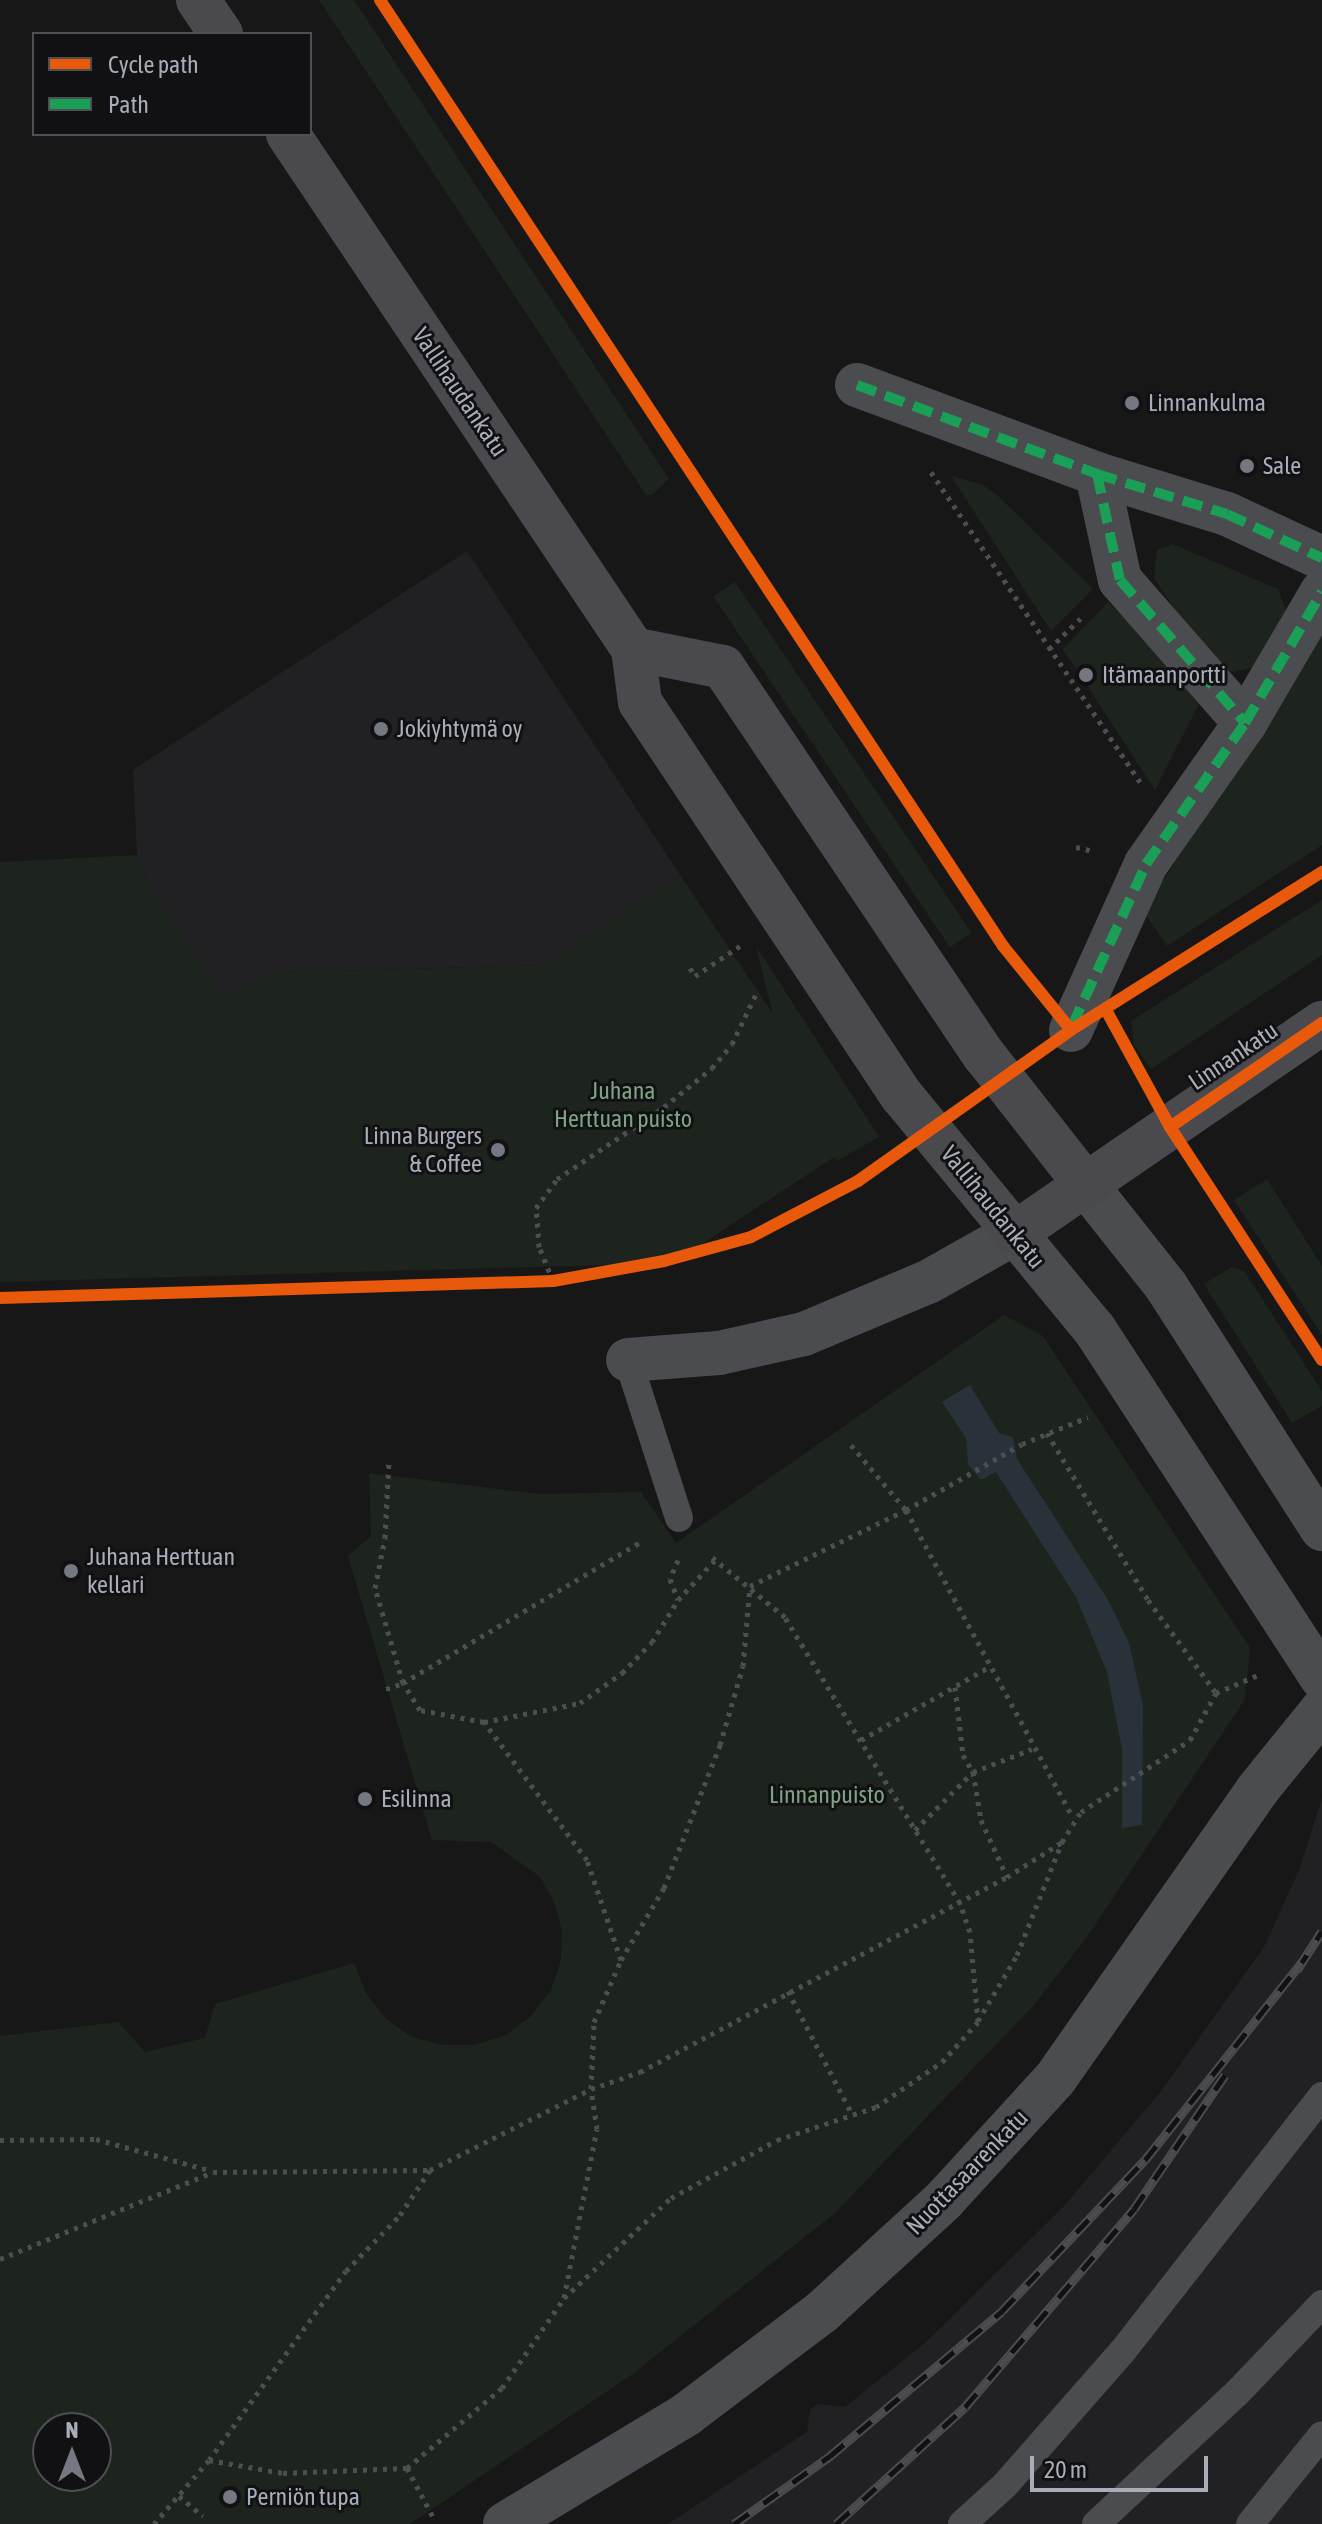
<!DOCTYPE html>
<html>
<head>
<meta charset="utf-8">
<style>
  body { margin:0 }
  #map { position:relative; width:1322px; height:2524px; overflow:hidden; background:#171717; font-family:"Asap Condensed",sans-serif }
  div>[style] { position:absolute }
  .built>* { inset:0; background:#212123 }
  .green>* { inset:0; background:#1d241e; transform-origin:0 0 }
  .water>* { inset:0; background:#2a3239 }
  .path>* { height:5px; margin-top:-2.5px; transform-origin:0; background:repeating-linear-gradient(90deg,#4d4e52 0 4px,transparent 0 10px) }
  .lane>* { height:28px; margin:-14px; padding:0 14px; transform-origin:14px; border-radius:14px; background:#4b4c50 }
  .street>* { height:44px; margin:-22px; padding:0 22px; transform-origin:22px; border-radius:22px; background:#4b4c50 }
  .secondary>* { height:44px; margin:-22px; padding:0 22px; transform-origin:22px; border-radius:22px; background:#4a4a4e }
  .rail>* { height:9px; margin-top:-4.5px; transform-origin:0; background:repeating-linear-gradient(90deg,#111113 0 18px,#4b4c4f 0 36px); box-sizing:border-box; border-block:2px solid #4b4c4f }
  .quiet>* { height:10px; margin-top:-5px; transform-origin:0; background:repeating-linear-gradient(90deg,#1a9f57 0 20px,transparent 0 30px) }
  .cycleway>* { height:12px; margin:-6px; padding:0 6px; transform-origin:6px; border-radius:6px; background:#e8590c }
  .dots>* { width:22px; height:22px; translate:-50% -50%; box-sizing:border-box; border:4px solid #111113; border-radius:50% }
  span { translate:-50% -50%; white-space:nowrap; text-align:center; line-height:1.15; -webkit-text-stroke:6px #111113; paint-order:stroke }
  .street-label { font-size:24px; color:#a8adb8 }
  .poi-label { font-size:24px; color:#a8adb8 }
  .left { translate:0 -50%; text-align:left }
  .right { translate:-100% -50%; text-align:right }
  .park-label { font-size:24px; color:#7fa381 }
  .legend { position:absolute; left:32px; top:32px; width:280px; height:104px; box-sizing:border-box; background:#111113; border:2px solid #4d4f55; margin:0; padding:10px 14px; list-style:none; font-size:24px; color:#a8adb8 }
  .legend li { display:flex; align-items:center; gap:16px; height:40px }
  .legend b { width:40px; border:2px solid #4d4f55 }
  .north { position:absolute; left:32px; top:2412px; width:80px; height:80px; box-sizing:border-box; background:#111113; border:2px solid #4d4f55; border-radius:50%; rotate:0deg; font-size:22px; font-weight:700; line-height:32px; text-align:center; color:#a8adb8 }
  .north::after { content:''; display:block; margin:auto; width:28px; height:36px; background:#757880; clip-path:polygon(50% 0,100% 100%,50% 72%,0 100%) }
  .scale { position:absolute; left:1030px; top:2456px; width:178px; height:36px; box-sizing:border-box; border:4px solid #a8adb8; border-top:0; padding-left:10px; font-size:24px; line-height:28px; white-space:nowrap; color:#a8adb8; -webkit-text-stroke:6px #111113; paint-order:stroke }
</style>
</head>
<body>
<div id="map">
  <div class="built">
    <div style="clip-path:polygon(467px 551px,680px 875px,545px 965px,271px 973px,225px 999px,149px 885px,137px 855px,133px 770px)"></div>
    <div style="clip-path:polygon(1322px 1798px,1322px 2524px,668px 2524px,807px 2432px,810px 2410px,818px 2404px,845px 2407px,925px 2343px,1065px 2205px,1162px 2090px,1264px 1947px,1300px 1868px)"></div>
  </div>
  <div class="green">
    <div style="clip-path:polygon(319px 0,354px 0,669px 479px,652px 495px,646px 495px)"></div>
    <div style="clip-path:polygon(951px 476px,983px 485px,998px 496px,1093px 589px,1051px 631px)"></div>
    <div style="clip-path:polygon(1173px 544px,1278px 589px,1288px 615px,1255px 667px,1232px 672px,1209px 662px,1154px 578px,1157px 550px)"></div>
    <div style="left:735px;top:582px;width:423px;height:26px;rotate:56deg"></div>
    <div style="clip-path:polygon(1108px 602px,1194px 687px,1200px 702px,1155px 790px,1063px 649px)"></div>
    <div style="clip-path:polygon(1322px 634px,1322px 845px,1167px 946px,1146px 915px,1148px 904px)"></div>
    <div style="clip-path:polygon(137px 855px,149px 885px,225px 999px,271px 973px,545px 965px,680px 875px,773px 1014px,756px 946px,879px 1137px,837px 1161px,834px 1157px,673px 1263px,0 1282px,0 862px)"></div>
    <div style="clip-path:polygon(1322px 900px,1322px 955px,1151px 1069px,1134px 1045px,1131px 1021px)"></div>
    <div style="clip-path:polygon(1267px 1179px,1322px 1266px,1322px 1335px,1234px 1200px)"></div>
    <div style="clip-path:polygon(1232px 1267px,1244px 1271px,1322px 1391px,1322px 1406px,1292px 1423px,1204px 1284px)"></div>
    <div style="clip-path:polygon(evenodd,1004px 1315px,1043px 1336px,1250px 1648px,1245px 1699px,1087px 1937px,1033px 2006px,835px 2213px,634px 2373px,410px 2524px,0 2524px,0 2036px,118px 2022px,145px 2052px,205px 2038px,215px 2004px,354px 1963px,366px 1993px,386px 2019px,412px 2037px,443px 2045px,475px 2045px,506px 2035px,531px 2016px,551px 1990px,561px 1960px,562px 1931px,554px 1901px,539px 1876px,491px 1842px,432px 1840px,348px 1556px,371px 1536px,369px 1473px,539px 1494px,641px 1492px,676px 1543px,1004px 1315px,48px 2428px,96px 2428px,96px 2476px,48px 2476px,48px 2428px)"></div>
  </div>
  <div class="water">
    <div style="clip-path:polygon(970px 1385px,999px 1433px,1013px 1437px,1017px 1459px,1108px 1600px,1129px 1643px,1143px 1705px,1142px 1825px,1122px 1828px,1122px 1749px,1107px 1672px,1076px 1597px,996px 1472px,981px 1480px,968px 1464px,966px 1438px,942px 1402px)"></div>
  </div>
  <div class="path">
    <div style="left:931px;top:472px;width:374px;rotate:56deg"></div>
    <div style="left:1049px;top:649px;width:47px;rotate:-44.1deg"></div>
    <div style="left:1076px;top:847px;width:18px;rotate:13deg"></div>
    <div style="left:690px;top:968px;width:9px;rotate:58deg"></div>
    <div style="left:695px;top:976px;width:54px;rotate:-33.7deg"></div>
    <div style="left:553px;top:1281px;width:37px;rotate:-112deg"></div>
    <div style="left:539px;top:1247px;width:39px;rotate:-94deg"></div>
    <div style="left:536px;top:1208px;width:36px;rotate:-54deg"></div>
    <div style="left:557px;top:1179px;width:129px;rotate:-33.9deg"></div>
    <div style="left:664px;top:1107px;width:62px;rotate:-39.1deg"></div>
    <div style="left:712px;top:1068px;width:31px;rotate:-50deg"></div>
    <div style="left:732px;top:1044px;width:58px;rotate:-64.3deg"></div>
    <div style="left:1047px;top:1433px;width:195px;rotate:58.8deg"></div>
    <div style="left:1148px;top:1600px;width:115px;rotate:53.8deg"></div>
    <div style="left:851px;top:1445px;width:85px;rotate:49.8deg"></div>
    <div style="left:906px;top:1510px;width:350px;rotate:61.5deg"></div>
    <div style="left:678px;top:1560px;width:21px;rotate:113deg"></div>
    <div style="left:670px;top:1579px;width:22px;rotate:69deg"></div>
    <div style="left:955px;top:1687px;width:68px;rotate:83.3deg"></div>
    <div style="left:963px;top:1755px;width:20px;rotate:60deg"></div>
    <div style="left:973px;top:1772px;width:49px;rotate:80.5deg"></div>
    <div style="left:981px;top:1820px;width:63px;rotate:65.5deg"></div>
    <div style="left:386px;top:1689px;width:18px;rotate:-19deg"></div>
    <div style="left:403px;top:1683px;width:99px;rotate:-106.4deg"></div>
    <div style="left:375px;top:1588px;width:51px;rotate:-78.7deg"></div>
    <div style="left:385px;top:1538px;width:78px;rotate:-87.1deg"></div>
    <div style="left:484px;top:1722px;width:98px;rotate:-11.2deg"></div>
    <div style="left:580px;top:1703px;width:52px;rotate:-35.5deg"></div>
    <div style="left:622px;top:1673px;width:43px;rotate:-45.9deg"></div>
    <div style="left:652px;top:1642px;width:49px;rotate:-58.2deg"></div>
    <div style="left:678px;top:1600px;width:56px;rotate:-47.2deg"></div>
    <div style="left:861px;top:1740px;width:147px;rotate:-29.7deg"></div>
    <div style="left:915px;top:1830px;width:82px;rotate:-45deg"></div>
    <div style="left:973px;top:1772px;width:63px;rotate:-21.3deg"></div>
    <div style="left:621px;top:1960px;width:84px;rotate:-59.2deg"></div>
    <div style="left:664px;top:1888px;width:154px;rotate:-68.6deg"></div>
    <div style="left:720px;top:1745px;width:82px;rotate:-73.8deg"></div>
    <div style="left:743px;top:1666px;width:80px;rotate:-85deg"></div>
    <div style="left:750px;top:1586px;width:174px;rotate:-26deg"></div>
    <div style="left:906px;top:1510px;width:133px;rotate:-29.6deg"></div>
    <div style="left:1022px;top:1444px;width:71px;rotate:-22.2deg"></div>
    <div style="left:788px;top:1991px;width:139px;rotate:62.5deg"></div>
    <div style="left:978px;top:2021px;width:77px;rotate:-59.4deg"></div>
    <div style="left:1017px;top:1955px;width:122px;rotate:-68.3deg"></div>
    <div style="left:0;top:2140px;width:96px;rotate:-0.6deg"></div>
    <div style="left:96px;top:2139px;width:120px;rotate:15.4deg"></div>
    <div style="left:0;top:2259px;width:230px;rotate:-22.2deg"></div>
    <div style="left:213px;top:2172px;width:217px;rotate:-0.5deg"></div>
    <div style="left:430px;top:2170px;width:180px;rotate:-26.7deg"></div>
    <div style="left:591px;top:2089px;width:52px;rotate:-19.1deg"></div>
    <div style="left:640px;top:2072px;width:416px;rotate:-28deg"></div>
    <div style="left:1007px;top:1877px;width:65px;rotate:-32.5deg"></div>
    <div style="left:1062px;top:1842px;width:36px;rotate:-58deg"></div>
    <div style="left:1081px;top:1812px;width:131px;rotate:-33.4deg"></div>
    <div style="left:1190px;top:1740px;width:54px;rotate:-61deg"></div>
    <div style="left:1216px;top:1693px;width:46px;rotate:-23.2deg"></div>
    <div style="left:564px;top:2298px;width:172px;rotate:-79deg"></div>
    <div style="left:597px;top:2129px;width:40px;rotate:-98.5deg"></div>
    <div style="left:591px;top:2089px;width:67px;rotate:-87.4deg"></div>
    <div style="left:594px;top:2022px;width:68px;rotate:-66.5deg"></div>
    <div style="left:621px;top:1960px;width:106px;rotate:-108.8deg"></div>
    <div style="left:587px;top:1860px;width:172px;rotate:-126.7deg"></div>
    <div style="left:484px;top:1722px;width:65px;rotate:-169.4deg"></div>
    <div style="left:420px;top:1710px;width:32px;rotate:-122deg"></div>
    <div style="left:403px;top:1683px;width:278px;rotate:-30.7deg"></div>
    <div style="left:209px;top:2460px;width:75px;rotate:10deg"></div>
    <div style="left:283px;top:2473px;width:124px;rotate:-2.3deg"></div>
    <div style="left:407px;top:2468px;width:124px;rotate:-40.1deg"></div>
    <div style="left:502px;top:2388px;width:109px;rotate:-55.4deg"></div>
    <div style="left:564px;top:2298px;width:146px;rotate:-43.1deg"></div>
    <div style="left:671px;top:2198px;width:121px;rotate:-28.7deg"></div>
    <div style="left:777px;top:2140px;width:104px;rotate:-18.4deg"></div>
    <div style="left:876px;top:2107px;width:80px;rotate:-34.3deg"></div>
    <div style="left:942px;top:2062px;width:54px;rotate:-48deg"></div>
    <div style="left:978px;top:2022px;width:90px;rotate:-95.1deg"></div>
    <div style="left:970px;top:1932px;width:31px;rotate:-109deg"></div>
    <div style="left:960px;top:1903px;width:335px;rotate:-121.5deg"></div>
    <div style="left:785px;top:1617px;width:99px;rotate:-140.7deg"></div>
    <div style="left:407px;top:2468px;width:55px;rotate:62deg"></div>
    <div style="left:179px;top:2496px;width:31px;rotate:40deg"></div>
    <div style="left:154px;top:2524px;width:84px;rotate:-49.3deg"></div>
    <div style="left:209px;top:2460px;width:233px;rotate:-54.1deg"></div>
    <div style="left:346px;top:2271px;width:78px;rotate:-46deg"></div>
    <div style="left:400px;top:2215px;width:54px;rotate:-56.3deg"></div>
  </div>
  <div class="lane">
    <div style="left:628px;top:1360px;width:166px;rotate:72.1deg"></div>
    <div style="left:962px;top:2524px;width:58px;rotate:-42.2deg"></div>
    <div style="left:1005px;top:2485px;width:177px;rotate:-48.7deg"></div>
    <div style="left:1122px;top:2352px;width:325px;rotate:-52deg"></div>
    <div style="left:1096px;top:2524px;width:192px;rotate:-42.9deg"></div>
    <div style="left:1237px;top:2393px;width:123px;rotate:-46.3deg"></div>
    <div style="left:1250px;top:2524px;width:114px;rotate:-51deg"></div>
  </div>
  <div class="street">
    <div style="left:857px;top:385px;width:256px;rotate:20.3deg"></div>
    <div style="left:1097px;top:474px;width:136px;rotate:17.1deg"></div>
    <div style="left:1227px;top:514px;width:105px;rotate:24.9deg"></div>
    <div style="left:1097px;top:474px;width:108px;rotate:77.8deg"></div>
    <div style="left:1120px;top:580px;width:190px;rotate:48.8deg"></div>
    <div style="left:1071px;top:1030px;width:182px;rotate:-65.7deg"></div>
    <div style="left:1146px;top:864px;width:172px;rotate:-54.9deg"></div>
    <div style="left:1245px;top:723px;width:152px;rotate:-59.6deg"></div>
    <div style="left:1086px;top:1185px;width:129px;rotate:51.6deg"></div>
    <div style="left:1166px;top:1286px;width:289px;rotate:57.3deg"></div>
    <div style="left:628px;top:1360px;width:91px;rotate:-4.4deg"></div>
    <div style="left:719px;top:1353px;width:87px;rotate:-12.6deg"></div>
    <div style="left:804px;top:1334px;width:134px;rotate:-22.8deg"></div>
    <div style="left:928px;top:1282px;width:100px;rotate:-29.4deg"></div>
    <div style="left:1015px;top:1233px;width:126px;rotate:50.5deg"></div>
    <div style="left:1095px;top:1330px;width:415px;rotate:56.9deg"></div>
    <div style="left:505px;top:2524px;width:213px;rotate:-31.1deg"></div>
    <div style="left:687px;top:2414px;width:171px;rotate:-37.1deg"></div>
    <div style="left:823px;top:2311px;width:164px;rotate:-42.5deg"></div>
    <div style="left:944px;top:2200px;width:164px;rotate:-47.5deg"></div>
    <div style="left:1055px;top:2079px;width:354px;rotate:-55deg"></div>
    <div style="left:1258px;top:1789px;width:102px;rotate:-51deg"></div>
  </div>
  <div class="secondary">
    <div style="left:198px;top:0;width:41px;rotate:55.9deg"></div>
    <div style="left:288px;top:134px;width:620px;rotate:56.18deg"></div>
    <div style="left:633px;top:649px;width:53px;rotate:82.5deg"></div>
    <div style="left:640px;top:702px;width:473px;rotate:56.4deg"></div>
    <div style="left:902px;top:1096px;width:178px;rotate:50.5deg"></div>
    <div style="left:1015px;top:1233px;width:372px;rotate:-34.4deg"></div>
    <div style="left:633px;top:649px;width:92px;rotate:11.3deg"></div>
    <div style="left:723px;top:667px;width:468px;rotate:56.1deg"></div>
    <div style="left:984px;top:1055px;width:165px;rotate:51.9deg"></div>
  </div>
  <div class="rail">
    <div style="left:1297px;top:1970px;width:46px;rotate:-57.3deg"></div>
    <div style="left:734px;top:2524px;width:118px;rotate:-35.3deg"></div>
    <div style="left:830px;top:2456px;width:225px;rotate:-40.1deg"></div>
    <div style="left:1002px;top:2311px;width:208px;rotate:-46.6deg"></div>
    <div style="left:1145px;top:2160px;width:254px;rotate:-51.6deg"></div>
    <div style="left:836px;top:2524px;width:174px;rotate:-42.2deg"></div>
    <div style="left:965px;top:2407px;width:260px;rotate:-49.5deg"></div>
    <div style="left:1134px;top:2209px;width:162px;rotate:-55.8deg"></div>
  </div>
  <div class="quiet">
    <div style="left:857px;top:385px;width:256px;rotate:20.3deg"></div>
    <div style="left:1097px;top:474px;width:136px;rotate:17.1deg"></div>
    <div style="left:1227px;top:514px;width:105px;rotate:24.9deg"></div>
    <div style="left:1097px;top:474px;width:108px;rotate:77.8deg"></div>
    <div style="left:1120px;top:580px;width:190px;rotate:48.8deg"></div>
    <div style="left:1072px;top:1026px;width:178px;rotate:-65.4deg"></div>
    <div style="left:1146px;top:864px;width:172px;rotate:-54.9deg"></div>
    <div style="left:1245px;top:723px;width:152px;rotate:-59.6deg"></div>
  </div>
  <div class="cycleway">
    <div style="left:380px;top:0;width:1133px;rotate:56.63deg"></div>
    <div style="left:1003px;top:946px;width:108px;rotate:51deg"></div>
    <div style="left:1106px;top:1010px;width:133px;rotate:61.3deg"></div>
    <div style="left:1170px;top:1127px;width:278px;rotate:56.9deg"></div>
    <div style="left:1170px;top:1127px;width:184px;rotate:-34.4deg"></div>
    <div style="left:0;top:1298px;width:553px;rotate:-1.76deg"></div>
    <div style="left:553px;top:1281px;width:113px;rotate:-10.2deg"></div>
    <div style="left:664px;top:1261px;width:90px;rotate:-15.4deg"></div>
    <div style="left:751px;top:1237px;width:121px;rotate:-27.6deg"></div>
    <div style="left:858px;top:1181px;width:261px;rotate:-35.3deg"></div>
    <div style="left:1071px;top:1030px;width:297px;rotate:-32.2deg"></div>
  </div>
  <div class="dots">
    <div style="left:1132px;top:403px;background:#757880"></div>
    <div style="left:1247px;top:466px;background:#757880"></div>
    <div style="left:1086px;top:675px;background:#757880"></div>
    <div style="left:381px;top:729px;background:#757880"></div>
    <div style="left:498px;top:1150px;background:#757880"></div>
    <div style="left:71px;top:1571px;background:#757880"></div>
    <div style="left:365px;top:1799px;background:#757880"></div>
    <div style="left:230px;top:2497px;background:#757880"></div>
  </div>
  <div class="street-label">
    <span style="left:460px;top:392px;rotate:56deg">Vallihaudankatu</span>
    <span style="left:1233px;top:1056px;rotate:-34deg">Linnankatu</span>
    <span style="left:993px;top:1207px;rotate:51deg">Vallihaudankatu</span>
    <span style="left:967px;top:2172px;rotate:-46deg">Nuottasaarenkatu</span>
  </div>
  <div class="poi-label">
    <span class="left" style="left:1148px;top:403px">Linnankulma</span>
    <span class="left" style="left:1263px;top:466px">Sale</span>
    <span class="left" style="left:1102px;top:675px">Itämaanportti</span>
    <span class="left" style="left:397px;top:729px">Jokiyhtymä oy</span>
    <span class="right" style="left:482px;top:1150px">Linna Burgers<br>&amp; Coffee</span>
    <span class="left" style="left:87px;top:1571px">Juhana Herttuan<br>kellari</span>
    <span class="left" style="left:381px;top:1799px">Esilinna</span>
    <span class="left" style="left:246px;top:2497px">Perniön tupa</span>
  </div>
  <div class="park-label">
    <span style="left:623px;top:1105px">Juhana<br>Herttuan puisto</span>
    <span style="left:827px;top:1795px">Linnanpuisto</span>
  </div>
  <ul class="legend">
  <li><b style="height:10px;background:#e8590c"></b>Cycle path</li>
  <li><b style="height:10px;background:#1a9f57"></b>Path</li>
  </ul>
  <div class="north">N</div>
  <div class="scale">20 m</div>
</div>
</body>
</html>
